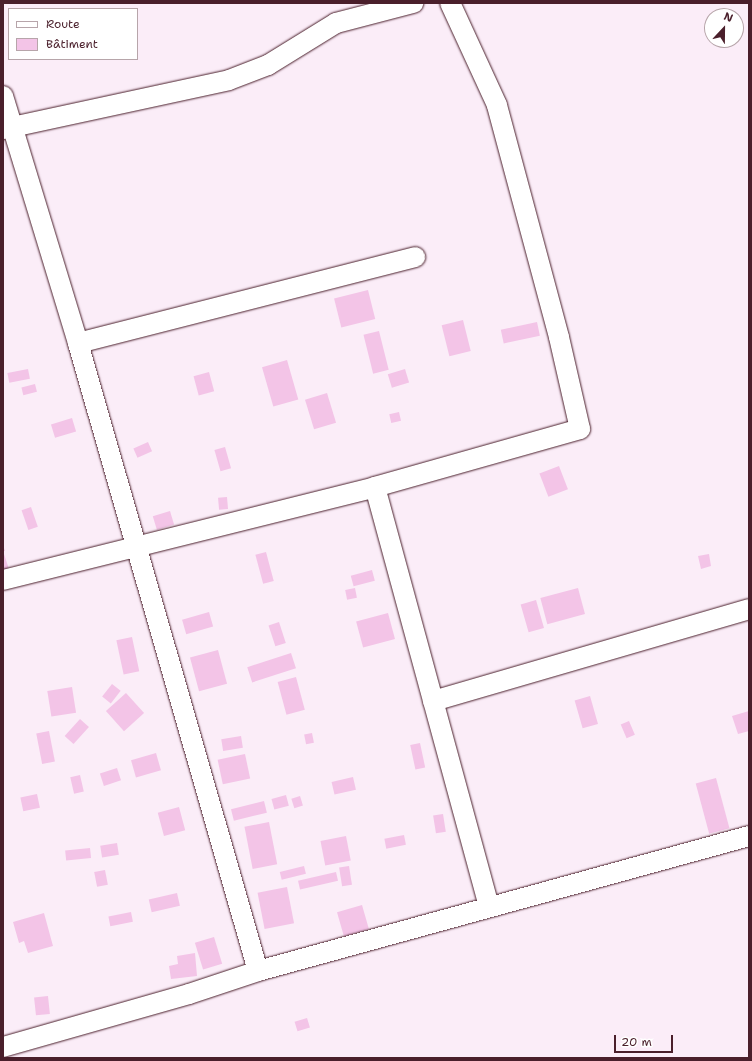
<!DOCTYPE html>
<html>
<head>
<meta charset="utf-8">
<style>
  body { margin:0 }
  #map { position:relative; width:752px; height:1061px; overflow:hidden; background:#fbedf8; font-family:"Shantell Sans",sans-serif }
  div>[style] { position:absolute }
  .building>* { inset:0; background:#f3c4e7; transform-origin:0 0 }
  .roads { filter:drop-shadow(0 0 1px #4a1f2b) drop-shadow(0 0 1px #4a1f2b) }
  .street>* { height:20px; margin:-10px; padding:0 10px; transform-origin:10px; border-radius:10px; background:#fff }
  span { translate:-50% -50%; white-space:nowrap; text-align:center; line-height:1.15; -webkit-text-stroke:3px #fff; paint-order:stroke }
  .frame { position:absolute; inset:0; border:4px solid #4a1f2b; pointer-events:none }
  .legend { position:absolute; left:8px; top:8px; width:130px; height:52px; box-sizing:border-box; background:#fff; border:1px solid #b7a5aa; margin:0; padding:5px 7px; list-style:none; font-size:12px; color:#4a1f2b }
  .legend li { display:flex; align-items:center; gap:8px; height:20px }
  .legend b { width:20px; border:1px solid #b7a5aa }
  .north { position:absolute; left:704px; top:8px; width:40px; height:40px; box-sizing:border-box; background:#fff; border:1px solid #b7a5aa; border-radius:50%; rotate:22deg; font-size:11px; font-weight:700; line-height:16px; text-align:center; color:#4a1f2b }
  .north::after { content:''; display:block; margin:auto; width:14px; height:18px; background:#4a1f2b; clip-path:polygon(50% 0,100% 100%,50% 72%,0 100%) }
  .scale { position:absolute; left:614px; top:1035px; width:59px; height:18px; box-sizing:border-box; border:2px solid #4a1f2b; border-top:0; padding-left:5px; font-size:12px; line-height:14px; white-space:nowrap; color:#4a1f2b; -webkit-text-stroke:3px #fff; paint-order:stroke }
</style>
</head>
<body>
<div id="map">
  <div class="building">
    <div style="left:368px;top:290px;width:30px;height:35px;rotate:76deg"></div>
    <div style="left:463px;top:320px;width:32px;height:22px;rotate:76deg"></div>
    <div style="left:537px;top:322px;width:14px;height:37px;rotate:78deg"></div>
    <div style="left:379px;top:331px;width:40px;height:16px;rotate:76deg"></div>
    <div style="left:287px;top:360px;width:41px;height:26px;rotate:74deg"></div>
    <div style="left:28px;top:369px;width:10px;height:21px;rotate:79deg"></div>
    <div style="left:405px;top:369px;width:14px;height:18px;rotate:73deg"></div>
    <div style="left:209px;top:372px;width:20px;height:16px;rotate:75deg"></div>
    <div style="left:35px;top:384px;width:8px;height:14px;rotate:76deg"></div>
    <div style="left:327px;top:393px;width:31px;height:23px;rotate:73deg"></div>
    <div style="left:399px;top:412px;width:9px;height:10px;rotate:77deg"></div>
    <div style="left:72px;top:418px;width:14px;height:22px;rotate:73deg"></div>
    <div style="left:148px;top:442px;width:10px;height:16px;rotate:66deg"></div>
    <div style="left:225px;top:447px;width:22px;height:11px;rotate:74deg"></div>
    <div style="left:559px;top:466px;width:25px;height:21px;rotate:69deg"></div>
    <div style="left:227px;top:497px;width:12px;height:9px;rotate:85deg"></div>
    <div style="left:31px;top:507px;width:21px;height:10px;rotate:71deg"></div>
    <div style="left:170px;top:511px;width:14px;height:18px;rotate:73deg"></div>
    <div style="clip-path:polygon(3px 545px,5px 551px,3px 551px,10px 572px,3px 574px)"></div>
    <div style="left:266px;top:552px;width:30px;height:11px;rotate:75deg"></div>
    <div style="clip-path:polygon(709px 554px,711px 566px,701px 569px,698px 556px)"></div>
    <div style="left:372px;top:570px;width:11px;height:22px;rotate:75deg"></div>
    <div style="left:355px;top:588px;width:10px;height:10px;rotate:79deg"></div>
    <div style="left:578px;top:588px;width:27px;height:39px;rotate:75deg"></div>
    <div style="left:536px;top:600px;width:29px;height:16px;rotate:74deg"></div>
    <div style="left:209px;top:612px;width:15px;height:28px;rotate:74deg"></div>
    <div style="left:388px;top:613px;width:27px;height:33px;rotate:75deg"></div>
    <div style="left:279px;top:622px;width:22px;height:11px;rotate:72deg"></div>
    <div style="left:132px;top:637px;width:35px;height:16px;rotate:78deg"></div>
    <div style="left:218px;top:650px;width:35px;height:29px;rotate:75deg"></div>
    <div style="left:291px;top:653px;width:16px;height:46px;rotate:72deg"></div>
    <div style="left:296px;top:677px;width:34px;height:19px;rotate:75deg"></div>
    <div style="left:112px;top:684px;width:11px;height:16px;rotate:38deg"></div>
    <div style="left:72px;top:687px;width:26px;height:25px;rotate:81deg"></div>
    <div style="left:126px;top:693px;width:27px;height:27px;rotate:48deg"></div>
    <div style="left:590px;top:696px;width:29px;height:16px;rotate:74deg"></div>
    <div style="clip-path:polygon(749px 711px,749px 731px,738px 734px,732px 716px)"></div>
    <div style="left:80px;top:719px;width:12px;height:23px;rotate:42deg"></div>
    <div style="left:629px;top:721px;width:15px;height:9px;rotate:67deg"></div>
    <div style="left:49px;top:731px;width:31px;height:13px;rotate:79deg"></div>
    <div style="left:312px;top:733px;width:10px;height:8px;rotate:79deg"></div>
    <div style="left:241px;top:736px;width:12px;height:20px;rotate:81deg"></div>
    <div style="left:420px;top:743px;width:25px;height:10px;rotate:78deg"></div>
    <div style="left:156px;top:753px;width:18px;height:26px;rotate:74deg"></div>
    <div style="left:245px;top:754px;width:25px;height:28px;rotate:78deg"></div>
    <div style="left:117px;top:768px;width:13px;height:18px;rotate:72deg"></div>
    <div style="left:80px;top:775px;width:17px;height:10px;rotate:77deg"></div>
    <div style="left:353px;top:777px;width:13px;height:22px;rotate:77deg"></div>
    <div style="left:716px;top:778px;width:52px;height:21px;rotate:75deg"></div>
    <div style="left:37px;top:794px;width:14px;height:17px;rotate:78deg"></div>
    <div style="left:286px;top:795px;width:11px;height:15px;rotate:75deg"></div>
    <div style="left:300px;top:796px;width:10px;height:9px;rotate:73deg"></div>
    <div style="left:264px;top:801px;width:12px;height:34px;rotate:76deg"></div>
    <div style="left:179px;top:807px;width:24px;height:22px;rotate:75deg"></div>
    <div style="left:443px;top:814px;width:18px;height:10px;rotate:81deg"></div>
    <div style="left:269px;top:822px;width:43px;height:25px;rotate:79deg"></div>
    <div style="left:404px;top:835px;width:10px;height:20px;rotate:79deg"></div>
    <div style="left:346px;top:836px;width:25px;height:26px;rotate:79deg"></div>
    <div style="left:117px;top:843px;width:12px;height:17px;rotate:81deg"></div>
    <div style="left:90px;top:848px;width:10px;height:25px;rotate:84deg"></div>
    <div style="left:304px;top:866px;width:8px;height:25px;rotate:76deg"></div>
    <div style="left:349px;top:866px;width:19px;height:10px;rotate:81deg"></div>
    <div style="left:105px;top:870px;width:15px;height:11px;rotate:79deg"></div>
    <div style="left:336px;top:872px;width:9px;height:39px;rotate:77deg"></div>
    <div style="left:287px;top:887px;width:37px;height:30px;rotate:79deg"></div>
    <div style="left:177px;top:893px;width:13px;height:29px;rotate:77deg"></div>
    <div style="left:362px;top:905px;width:25px;height:26px;rotate:74deg"></div>
    <div style="left:131px;top:912px;width:10px;height:23px;rotate:79deg"></div>
    <div style="clip-path:polygon(44px 913px,53px 946px,28px 953px,24px 941px,19px 943px,13px 922px)"></div>
    <div style="left:214px;top:937px;width:28px;height:20px;rotate:73deg"></div>
    <div style="clip-path:polygon(195px 953px,197px 976px,171px 979px,169px 966px,178px 964px,177px 956px)"></div>
    <div style="left:48px;top:996px;width:18px;height:14px;rotate:84deg"></div>
    <div style="left:307px;top:1018px;width:10px;height:13px;rotate:73deg"></div>
  </div>
  <div class="roads">
    <div class="street">
      <div style="left:3px;top:96px;width:258px;rotate:73.1deg"></div>
      <div style="left:78px;top:343px;width:653px;rotate:74.01deg"></div>
      <div style="left:3px;top:129px;width:231px;rotate:-12.2deg"></div>
      <div style="left:229px;top:80px;width:42px;rotate:-21deg"></div>
      <div style="left:268px;top:65px;width:80px;rotate:-31.7deg"></div>
      <div style="left:336px;top:23px;width:80px;rotate:-14.6deg"></div>
      <div style="left:78px;top:343px;width:348px;rotate:-14.3deg"></div>
      <div style="left:375px;top:487px;width:435px;rotate:74.8deg"></div>
      <div style="left:3px;top:580px;width:383px;rotate:-14deg"></div>
      <div style="left:375px;top:487px;width:213px;rotate:-15.8deg"></div>
      <div style="left:580px;top:429px;width:94px;rotate:-102.9deg"></div>
      <div style="left:559px;top:337px;width:240px;rotate:-105deg"></div>
      <div style="left:497px;top:105px;width:112px;rotate:-114.7deg"></div>
      <div style="left:433px;top:701px;width:329px;rotate:-16.2deg"></div>
      <div style="left:3px;top:1047px;width:193px;rotate:-15.9deg"></div>
      <div style="left:189px;top:994px;width:73px;rotate:-18.4deg"></div>
      <div style="left:258px;top:971px;width:509px;rotate:-15.37deg"></div>
    </div>
  </div>
  <div class="frame"></div>
  <ul class="legend">
  <li><b style="height:5px;background:#fff"></b>Route</li>
  <li><b style="height:11px;background:#f3c4e7"></b>Bâtiment</li>
  </ul>
  <div class="north">N</div>
  <div class="scale">20 m</div>
</div>
</body>
</html>
